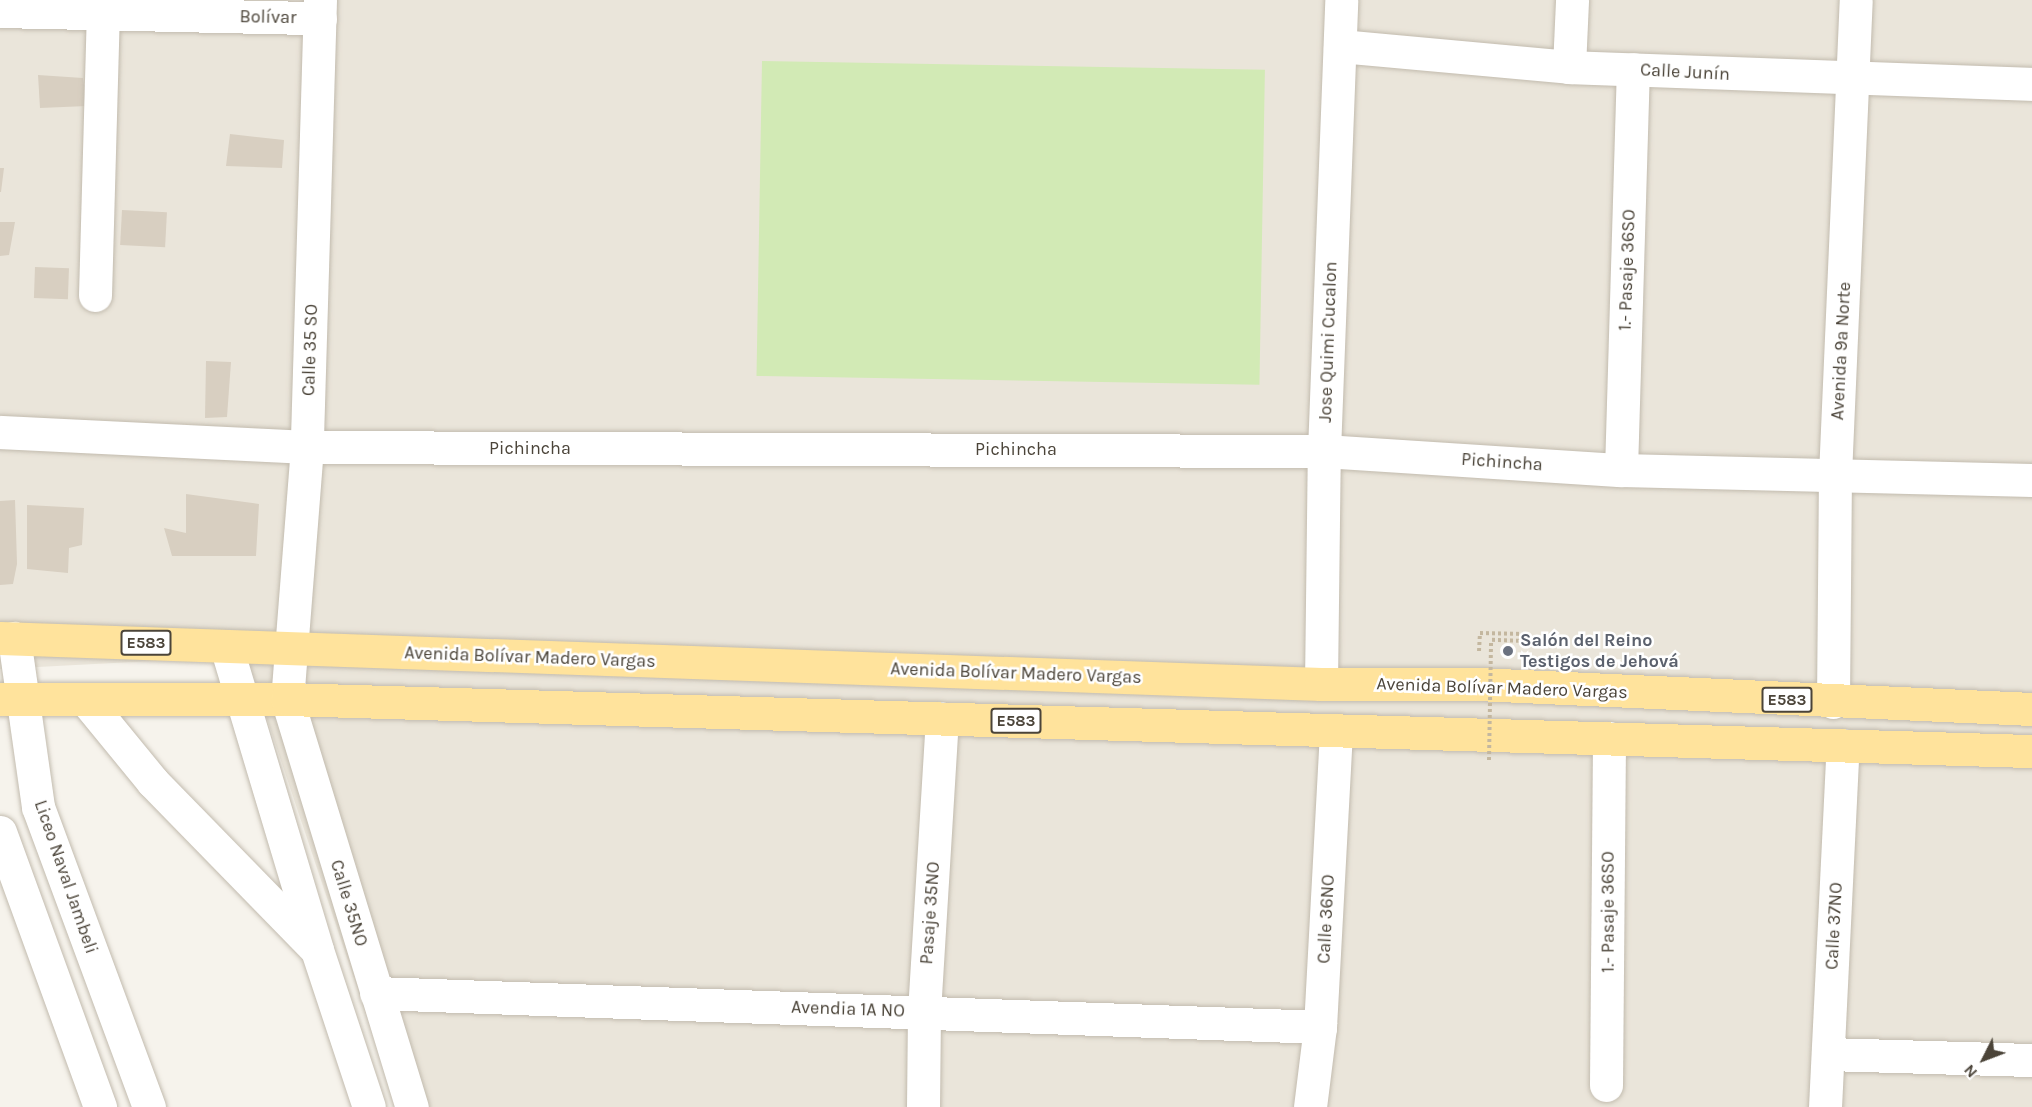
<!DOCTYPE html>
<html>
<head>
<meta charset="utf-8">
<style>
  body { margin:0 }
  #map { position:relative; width:2032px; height:1107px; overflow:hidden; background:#f6f3ec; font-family:Karla,sans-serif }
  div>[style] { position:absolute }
  .residential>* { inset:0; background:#eae5da }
  .green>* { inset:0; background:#d2eab5; transform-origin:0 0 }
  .building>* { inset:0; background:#d8cfc1; transform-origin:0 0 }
  .path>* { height:4px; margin-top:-2px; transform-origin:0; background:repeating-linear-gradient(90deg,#c4b79f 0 3px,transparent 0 6px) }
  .roads { filter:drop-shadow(0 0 2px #c2bbae) drop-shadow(0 0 2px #c2bbae) }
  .minor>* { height:33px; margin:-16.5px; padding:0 16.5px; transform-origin:16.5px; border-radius:16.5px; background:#fff }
  .major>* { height:33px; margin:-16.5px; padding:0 16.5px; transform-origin:16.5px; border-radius:16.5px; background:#ffe39c }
  .path-bridge>* { height:4px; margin-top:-2px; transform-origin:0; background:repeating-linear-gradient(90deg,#c4b79f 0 3px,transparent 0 6px) }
  .dots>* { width:16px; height:16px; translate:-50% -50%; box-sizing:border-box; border:3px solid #fff; border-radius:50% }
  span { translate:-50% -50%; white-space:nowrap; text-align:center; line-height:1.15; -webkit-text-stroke:5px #fff; paint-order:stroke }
  .shield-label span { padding:2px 4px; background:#fff; border:2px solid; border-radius:4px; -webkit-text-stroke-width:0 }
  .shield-label { font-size:16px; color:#4b4439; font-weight:700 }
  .street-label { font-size:18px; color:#4b4439 }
  .worship-label { font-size:18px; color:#5b616d; font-weight:700 }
  .left { translate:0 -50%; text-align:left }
  .north { position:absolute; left:1954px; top:1029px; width:60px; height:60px; -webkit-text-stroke:4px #fff; paint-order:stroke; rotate:228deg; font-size:16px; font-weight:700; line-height:24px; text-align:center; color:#4b4439 }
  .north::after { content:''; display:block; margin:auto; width:21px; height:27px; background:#4b4439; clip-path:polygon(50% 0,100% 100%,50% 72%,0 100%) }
</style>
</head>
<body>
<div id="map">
  <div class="residential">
    <div style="clip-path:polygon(0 0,2032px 0,2032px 1107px,397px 1107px,246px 656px,0 669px)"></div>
  </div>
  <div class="green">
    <div style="left:762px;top:61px;width:503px;height:315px;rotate:1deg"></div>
  </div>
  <div class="building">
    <div style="clip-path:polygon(38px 75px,83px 78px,87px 106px,40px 108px)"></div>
    <div style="clip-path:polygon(230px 134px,284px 140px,282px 168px,226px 166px)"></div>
    <div style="clip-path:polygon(0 168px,4px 168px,1px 192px,0 192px)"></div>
    <div style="left:122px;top:210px;width:45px;height:35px;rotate:3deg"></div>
    <div style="clip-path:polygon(0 222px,15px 222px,9px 255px,0 256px)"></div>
    <div style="left:35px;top:267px;width:34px;height:31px;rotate:2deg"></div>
    <div style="clip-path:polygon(206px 361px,231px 362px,227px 417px,205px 418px)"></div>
    <div style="clip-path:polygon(186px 494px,259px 504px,256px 556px,172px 556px,164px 528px,186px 533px)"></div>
    <div style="clip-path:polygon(15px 500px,17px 564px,13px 584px,0 585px,0 501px)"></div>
    <div style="clip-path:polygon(27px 505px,84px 508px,82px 545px,69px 548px,68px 573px,27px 569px)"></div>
  </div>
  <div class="path">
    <div style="left:1479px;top:651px;width:18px;rotate:-87deg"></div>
    <div style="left:1480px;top:633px;width:45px;rotate:1.3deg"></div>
    <div style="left:1525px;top:634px;width:7px;rotate:90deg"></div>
    <div style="left:1525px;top:641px;width:34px;rotate:-178deg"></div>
  </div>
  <div class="roads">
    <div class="minor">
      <div style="left:320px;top:0;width:447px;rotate:91.7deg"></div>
      <div style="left:307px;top:447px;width:253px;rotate:94.5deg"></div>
      <div style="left:287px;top:699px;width:427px;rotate:73deg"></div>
      <div style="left:0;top:11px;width:320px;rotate:1.3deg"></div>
      <div style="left:1340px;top:46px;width:230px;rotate:5.2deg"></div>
      <div style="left:1569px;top:67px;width:463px;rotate:2.1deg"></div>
      <div style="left:1569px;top:67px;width:67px;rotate:-87.4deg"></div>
      <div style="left:95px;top:295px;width:282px;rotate:-88.4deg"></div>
      <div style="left:0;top:432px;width:307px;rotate:2.8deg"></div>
      <div style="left:307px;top:447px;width:1017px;rotate:0.23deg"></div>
      <div style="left:1324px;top:451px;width:298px;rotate:3.7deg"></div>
      <div style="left:1621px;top:470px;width:411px;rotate:1.4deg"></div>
      <div style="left:1621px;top:470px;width:401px;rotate:-88.3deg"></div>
      <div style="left:14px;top:638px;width:171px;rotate:81.9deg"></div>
      <div style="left:38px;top:807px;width:320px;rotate:69.7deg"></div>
      <div style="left:226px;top:646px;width:317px;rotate:73.3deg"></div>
      <div style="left:317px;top:950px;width:165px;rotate:71.7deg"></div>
      <div style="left:1321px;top:684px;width:233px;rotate:-89.3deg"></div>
      <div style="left:1324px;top:451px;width:451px;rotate:-87.8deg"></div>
      <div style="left:85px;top:699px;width:107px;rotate:50.7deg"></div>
      <div style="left:153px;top:782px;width:229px;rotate:45.7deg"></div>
      <div style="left:1833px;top:702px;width:227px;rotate:-89.5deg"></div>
      <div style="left:1835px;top:475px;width:475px;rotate:-87.5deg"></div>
      <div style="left:0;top:832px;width:293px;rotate:70deg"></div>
      <div style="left:376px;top:993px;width:945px;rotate:2.06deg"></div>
      <div style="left:1828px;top:1054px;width:204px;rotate:1.7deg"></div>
      <div style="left:1606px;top:1085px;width:347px;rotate:-89.5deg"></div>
      <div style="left:923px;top:1107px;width:95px;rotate:-89.4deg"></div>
      <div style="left:924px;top:1012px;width:294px;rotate:-86.5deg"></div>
      <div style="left:1310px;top:1107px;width:81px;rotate:-82.9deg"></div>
      <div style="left:1320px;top:1027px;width:296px;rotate:-86.9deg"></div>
      <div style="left:1825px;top:1107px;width:362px;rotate:-87.2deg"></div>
    </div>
    <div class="major">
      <div style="left:0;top:638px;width:1322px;rotate:1.99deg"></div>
      <div style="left:1321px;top:684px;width:156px"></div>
      <div style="left:1477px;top:684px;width:556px;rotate:2.58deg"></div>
      <div style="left:0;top:699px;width:287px"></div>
      <div style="left:287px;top:699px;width:1746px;rotate:1.71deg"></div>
    </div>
  </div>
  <div class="path-bridge">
    <div style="left:1489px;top:760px;width:120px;rotate:-89deg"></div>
  </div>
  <div class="dots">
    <div style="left:1508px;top:651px;background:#6b7280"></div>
  </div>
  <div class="shield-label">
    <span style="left:146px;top:643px">E583</span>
    <span style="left:1787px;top:700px">E583</span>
    <span style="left:1016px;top:721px">E583</span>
  </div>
  <div class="street-label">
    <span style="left:268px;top:17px;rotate:1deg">Bolívar</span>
    <span style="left:1685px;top:72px;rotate:3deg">Calle Junín</span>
    <span style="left:1627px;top:270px;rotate:-88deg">1.- Pasaje 36SO</span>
    <span style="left:1328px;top:342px;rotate:-88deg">Jose Quimi Cucalon</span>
    <span style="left:310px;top:350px;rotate:-88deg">Calle 35 SO</span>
    <span style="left:1841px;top:351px;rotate:-87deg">Avenida 9a Norte</span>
    <span style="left:530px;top:448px">Pichincha</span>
    <span style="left:1016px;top:449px">Pichincha</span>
    <span style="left:1502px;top:462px;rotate:4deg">Pichincha</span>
    <span style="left:530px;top:657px;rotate:2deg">Avenida Bolívar Madero Vargas</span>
    <span style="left:1016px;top:673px;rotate:2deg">Avenida Bolívar Madero Vargas</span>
    <span style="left:1502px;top:688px;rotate:2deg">Avenida Bolívar Madero Vargas</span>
    <span style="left:66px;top:877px;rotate:71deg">Liceo Naval Jambeli</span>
    <span style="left:349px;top:903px;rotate:73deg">Calle 35NO</span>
    <span style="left:1608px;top:912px;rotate:-90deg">1.- Pasaje 36SO</span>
    <span style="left:930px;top:913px;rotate:-86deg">Pasaje 35NO</span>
    <span style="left:1326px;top:919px;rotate:-87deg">Calle 36NO</span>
    <span style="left:1834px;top:926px;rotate:-87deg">Calle 37NO</span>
    <span style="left:848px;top:1009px;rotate:2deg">Avendia 1A NO</span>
  </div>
  <div class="worship-label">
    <span class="left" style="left:1520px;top:651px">Salón del Reino<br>Testigos de Jehová</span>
  </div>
  <div class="north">N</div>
</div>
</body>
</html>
